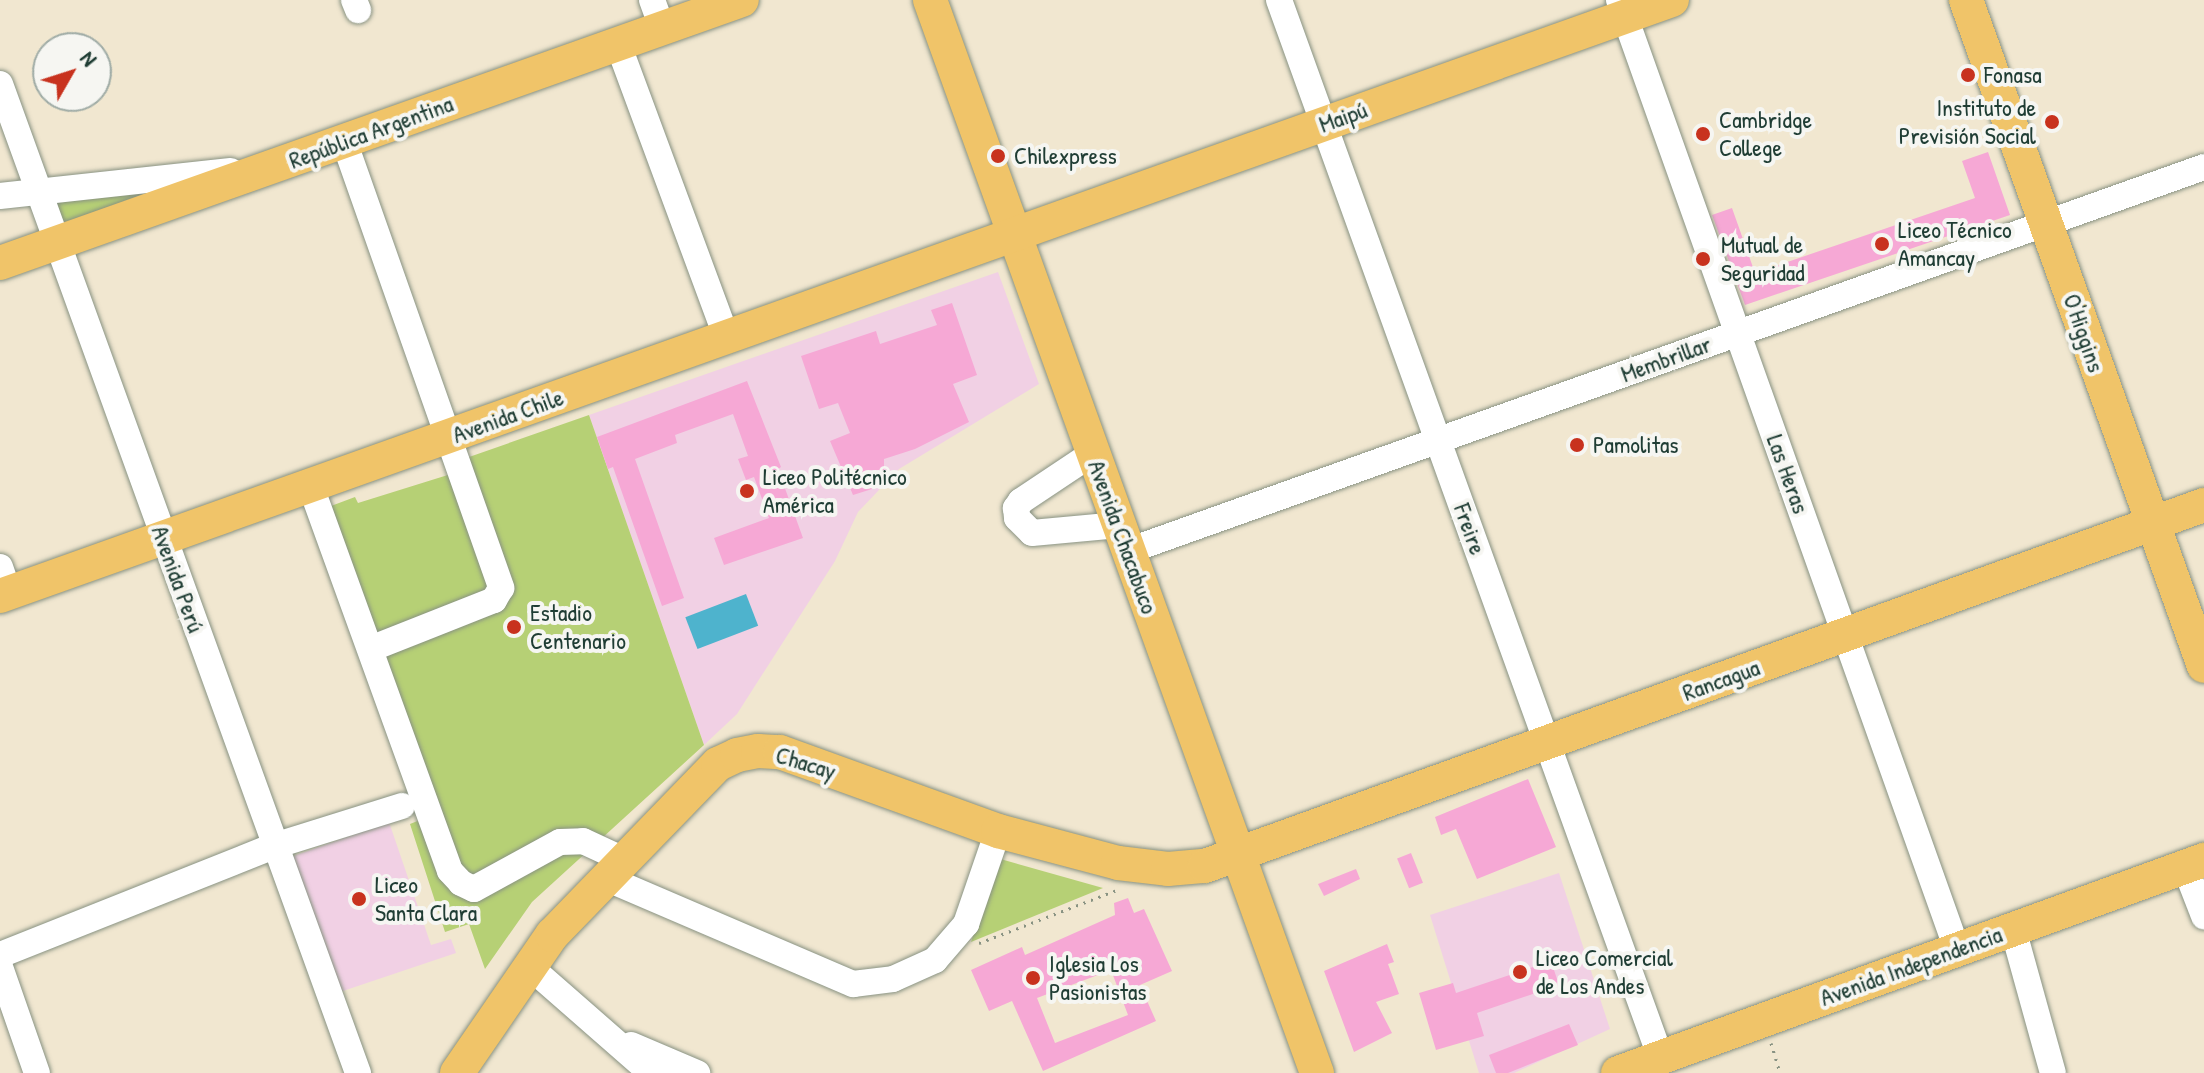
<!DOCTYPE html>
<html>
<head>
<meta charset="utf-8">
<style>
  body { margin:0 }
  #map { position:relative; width:2204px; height:1073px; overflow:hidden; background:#f1e7d0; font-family:"Patrick Hand",sans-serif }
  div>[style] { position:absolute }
  .built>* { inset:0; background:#f1d0e4 }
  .green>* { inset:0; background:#b6d075 }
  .water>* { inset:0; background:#4eb3cd; transform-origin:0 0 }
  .building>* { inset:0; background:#f6a8d5; transform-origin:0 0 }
  .path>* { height:3px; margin-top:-1.5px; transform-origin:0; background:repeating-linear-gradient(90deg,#889282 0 2px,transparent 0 8px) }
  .roads { filter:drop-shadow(0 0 2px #889282) drop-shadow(0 0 2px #889282) }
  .minor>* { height:26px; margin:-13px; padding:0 13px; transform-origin:13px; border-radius:13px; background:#fff }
  .major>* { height:34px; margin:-17px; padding:0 17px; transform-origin:17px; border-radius:17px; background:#f0c469 }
  .dots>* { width:22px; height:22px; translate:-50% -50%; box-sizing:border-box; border:4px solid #f6f6f2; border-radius:50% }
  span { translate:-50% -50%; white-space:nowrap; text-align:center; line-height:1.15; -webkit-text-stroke:8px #f6f6f2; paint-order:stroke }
  .poi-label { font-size:24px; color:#1f3d34 }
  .left { translate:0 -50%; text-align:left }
  .right { translate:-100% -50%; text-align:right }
  .street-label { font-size:24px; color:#1f3d34 }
  .north { position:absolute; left:32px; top:32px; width:80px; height:80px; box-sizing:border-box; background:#f6f6f2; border:2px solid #a0aca6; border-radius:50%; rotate:51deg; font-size:22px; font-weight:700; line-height:32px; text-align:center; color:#1f3d34 }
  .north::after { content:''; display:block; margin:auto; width:28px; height:36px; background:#c8321e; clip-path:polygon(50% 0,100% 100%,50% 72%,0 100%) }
</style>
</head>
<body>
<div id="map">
  <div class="built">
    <div style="clip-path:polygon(998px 272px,1039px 384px,899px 469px,858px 512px,835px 561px,737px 714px,704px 745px,589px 415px)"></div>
    <div style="clip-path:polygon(389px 822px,431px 945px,451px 939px,456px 953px,337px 993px,288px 858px)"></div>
    <div style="clip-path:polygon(1559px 873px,1610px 1029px,1514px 1073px,1479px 1073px,1430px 915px)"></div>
  </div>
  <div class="green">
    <div style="clip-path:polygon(221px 176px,62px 235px,48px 204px)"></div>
    <div style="clip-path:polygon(589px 415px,704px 745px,532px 902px,485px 969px,469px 924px,445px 932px,410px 824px,430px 816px,323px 509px,355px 497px,358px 503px,451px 474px,449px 464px)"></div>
    <div style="clip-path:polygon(997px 858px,1103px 888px,971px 942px)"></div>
  </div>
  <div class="water">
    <div style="left:746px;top:594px;width:34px;height:65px;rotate:69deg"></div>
  </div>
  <div class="building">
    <div style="clip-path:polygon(1988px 152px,2010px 215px,1745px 305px,1712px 215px,1732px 208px,1755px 273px,1975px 198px,1962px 161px)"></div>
    <div style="clip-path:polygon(952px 303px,977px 375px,953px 384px,969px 422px,915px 449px,884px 459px,884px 470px,870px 481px,872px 489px,853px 495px,830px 441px,850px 433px,838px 403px,819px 409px,801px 356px,876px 331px,880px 344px,937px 325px,931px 310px)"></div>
    <div style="clip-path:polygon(747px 381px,781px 467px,778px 469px,803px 538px,724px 565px,714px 538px,769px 518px,754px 477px,746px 480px,738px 459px,748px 456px,733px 414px,675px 435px,677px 443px,635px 459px,684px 598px,662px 606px,613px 467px,608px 469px,597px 437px)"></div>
    <div style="clip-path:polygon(1528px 779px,1556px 847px,1477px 879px,1456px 829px,1441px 835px,1435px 817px)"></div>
    <div style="left:1411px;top:853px;width:32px;height:15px;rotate:68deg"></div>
    <div style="clip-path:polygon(1356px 869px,1360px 879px,1324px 896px,1318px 884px)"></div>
    <div style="clip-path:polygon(evenodd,1128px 898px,1134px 913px,1144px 909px,1172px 971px,1140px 985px,1156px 1021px,1043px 1071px,1012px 1001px,989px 1011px,971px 970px,1022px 947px,1025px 955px,1115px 915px,1114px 903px,1128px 898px,1111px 970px,1128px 1015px,1055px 1043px,1037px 998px,1111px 970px)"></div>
    <div style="clip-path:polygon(1387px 944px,1394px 962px,1388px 964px,1399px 994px,1376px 1002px,1392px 1033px,1354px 1052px,1324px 971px)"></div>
    <div style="clip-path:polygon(1551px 961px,1559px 985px,1477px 1013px,1484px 1036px,1436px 1050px,1419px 993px,1453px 983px,1456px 993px)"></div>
    <div style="clip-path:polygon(1569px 1024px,1578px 1045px,1508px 1073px,1496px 1073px,1489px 1055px)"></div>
  </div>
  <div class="path">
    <div style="left:979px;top:943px;width:148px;rotate:-21deg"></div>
    <div style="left:1771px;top:1043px;width:31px;rotate:73deg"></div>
  </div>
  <div class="roads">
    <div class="minor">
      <div style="left:354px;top:0;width:11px;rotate:68deg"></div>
      <div style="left:652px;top:0;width:30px;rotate:70deg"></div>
      <div style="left:1279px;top:0;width:1126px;rotate:70.16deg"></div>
      <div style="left:1619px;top:0;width:1007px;rotate:70.4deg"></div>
      <div style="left:618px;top:44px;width:314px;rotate:69.7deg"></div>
      <div style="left:0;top:84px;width:1052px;rotate:70.1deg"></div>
      <div style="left:344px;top:141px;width:474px;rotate:70.6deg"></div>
      <div style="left:501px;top:588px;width:14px;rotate:120deg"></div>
      <div style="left:494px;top:600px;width:133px;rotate:158.4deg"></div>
      <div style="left:0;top:196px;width:232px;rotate:-6.2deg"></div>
      <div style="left:1093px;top:453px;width:87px;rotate:146.3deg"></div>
      <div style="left:1021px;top:501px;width:9px;rotate:126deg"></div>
      <div style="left:1016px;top:508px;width:10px;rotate:84deg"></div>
      <div style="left:1017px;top:518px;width:21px;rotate:45deg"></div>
      <div style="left:1032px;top:533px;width:87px;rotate:-5.3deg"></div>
      <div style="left:311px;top:487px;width:408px;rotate:70.1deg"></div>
      <div style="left:450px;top:871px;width:16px;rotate:47deg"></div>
      <div style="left:461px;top:883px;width:14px;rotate:25deg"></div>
      <div style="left:474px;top:889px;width:98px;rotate:-28.7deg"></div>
      <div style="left:560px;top:842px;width:23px;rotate:-2deg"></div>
      <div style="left:583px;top:841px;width:47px;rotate:24.9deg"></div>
      <div style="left:1128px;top:551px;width:1142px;rotate:-19.64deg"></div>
      <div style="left:0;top:567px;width:28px;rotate:71deg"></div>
      <div style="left:2185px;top:867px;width:53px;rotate:68.8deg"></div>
      <div style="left:608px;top:879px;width:267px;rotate:23.2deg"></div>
      <div style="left:853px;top:984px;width:40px;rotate:-7.1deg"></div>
      <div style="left:893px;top:979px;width:46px;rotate:-24.3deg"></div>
      <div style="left:935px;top:960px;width:48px;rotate:-49.3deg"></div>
      <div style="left:966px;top:924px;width:98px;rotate:-71deg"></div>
      <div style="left:2013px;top:929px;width:149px;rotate:74.5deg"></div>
      <div style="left:0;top:955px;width:295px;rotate:-21.7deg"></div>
      <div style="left:274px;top:846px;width:134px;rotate:-17.4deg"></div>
      <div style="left:0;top:967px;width:112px;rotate:70.8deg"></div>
      <div style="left:530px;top:967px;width:161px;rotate:41.2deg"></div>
      <div style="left:631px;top:1045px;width:72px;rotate:23deg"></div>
    </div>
    <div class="major">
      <div style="left:930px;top:0;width:1141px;rotate:70.17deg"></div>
      <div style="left:1966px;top:0;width:707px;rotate:70.34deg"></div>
      <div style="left:0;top:263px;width:787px;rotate:-19.52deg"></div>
      <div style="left:0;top:596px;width:1775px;rotate:-19.62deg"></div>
      <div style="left:457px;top:1073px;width:168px;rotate:-55.5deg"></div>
      <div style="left:552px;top:935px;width:238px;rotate:-45.9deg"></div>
      <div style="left:718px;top:764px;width:21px;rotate:-25deg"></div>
      <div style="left:737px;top:755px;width:21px;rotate:-11deg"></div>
      <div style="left:758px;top:751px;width:22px;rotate:3deg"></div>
      <div style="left:780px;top:752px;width:232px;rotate:19.9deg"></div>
      <div style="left:998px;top:831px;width:124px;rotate:14.9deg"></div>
      <div style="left:1118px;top:863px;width:50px;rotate:6.8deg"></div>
      <div style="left:1168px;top:869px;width:37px;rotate:-5deg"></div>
      <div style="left:1205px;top:866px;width:1062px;rotate:-19.87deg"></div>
      <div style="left:1618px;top:1073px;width:624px;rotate:-19.98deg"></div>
    </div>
  </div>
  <div class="dots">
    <div style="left:1968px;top:75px;background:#c8321e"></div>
    <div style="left:2052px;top:122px;background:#c8321e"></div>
    <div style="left:1703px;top:134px;background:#c8321e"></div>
    <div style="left:998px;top:156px;background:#c8321e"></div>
    <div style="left:1882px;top:244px;background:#c8321e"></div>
    <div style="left:1703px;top:259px;background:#c8321e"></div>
    <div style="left:1577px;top:445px;background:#c8321e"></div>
    <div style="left:747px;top:491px;background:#c8321e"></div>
    <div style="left:514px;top:627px;background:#c8321e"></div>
    <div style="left:359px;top:899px;background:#c8321e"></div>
    <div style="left:1520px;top:972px;background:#c8321e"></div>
    <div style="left:1033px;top:978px;background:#c8321e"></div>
  </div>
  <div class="poi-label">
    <span class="left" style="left:1984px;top:75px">Fonasa</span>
    <span class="right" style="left:2036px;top:122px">Instituto de<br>Previsión Social</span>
    <span class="left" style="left:1719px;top:134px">Cambridge<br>College</span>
    <span class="left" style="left:1014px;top:156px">Chilexpress</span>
    <span class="left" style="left:1898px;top:244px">Liceo Técnico<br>Amancay</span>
    <span class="left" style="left:1721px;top:259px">Mutual de<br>Seguridad</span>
    <span class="left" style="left:1593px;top:445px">Pamolitas</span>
    <span class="left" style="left:763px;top:491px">Liceo Politécnico<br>América</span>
    <span class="left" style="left:530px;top:627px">Estadio<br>Centenario</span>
    <span class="left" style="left:375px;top:899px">Liceo<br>Santa Clara</span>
    <span class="left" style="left:1536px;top:972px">Liceo Comercial<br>de Los Andes</span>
    <span class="left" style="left:1049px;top:978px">Iglesia Los<br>Pasionistas</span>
  </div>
  <div class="street-label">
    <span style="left:1343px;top:117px;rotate:-20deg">Maipú</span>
    <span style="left:371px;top:132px;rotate:-20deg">República Argentina</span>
    <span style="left:2084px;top:333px;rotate:71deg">O'Higgins</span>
    <span style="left:1666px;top:359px;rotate:-20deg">Membrillar</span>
    <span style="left:508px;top:416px;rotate:-20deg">Avenida Chile</span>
    <span style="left:1788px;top:474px;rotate:70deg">Las Heras</span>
    <span style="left:1470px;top:529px;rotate:70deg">Freire</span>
    <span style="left:1123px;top:537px;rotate:70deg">Avenida Chacabuco</span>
    <span style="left:178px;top:579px;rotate:70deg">Avenida Perú</span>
    <span style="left:1721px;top:680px;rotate:-20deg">Rancagua</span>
    <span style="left:806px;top:763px;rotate:17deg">Chacay</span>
    <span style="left:1911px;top:966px;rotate:-20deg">Avenida Independencia</span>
  </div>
  <div class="north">N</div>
</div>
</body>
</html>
